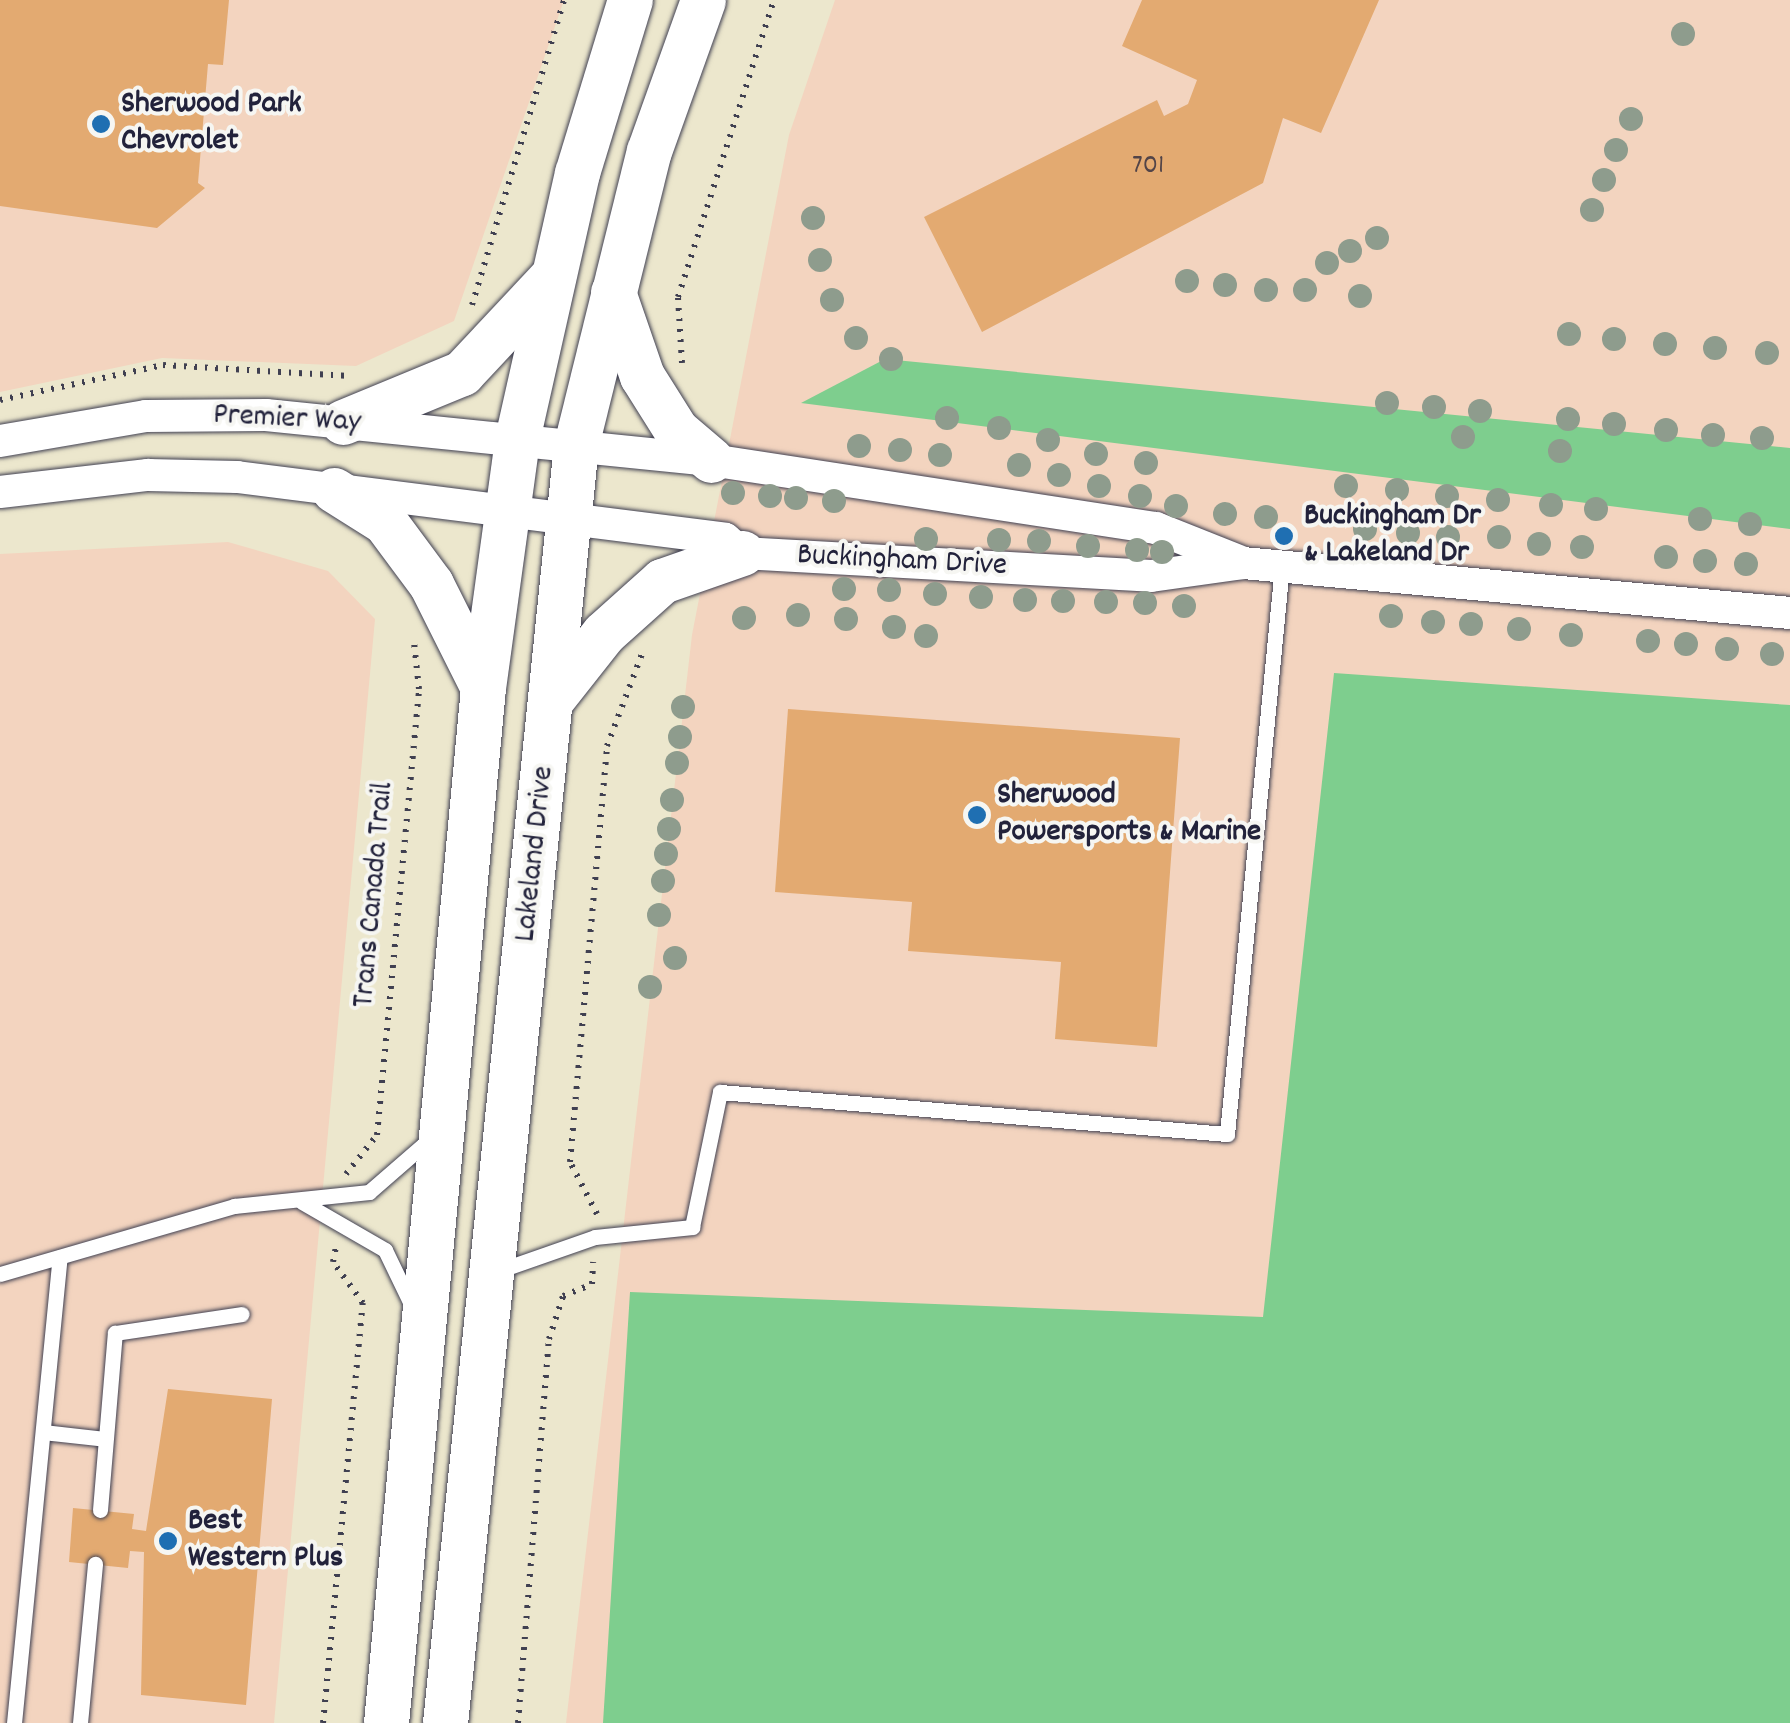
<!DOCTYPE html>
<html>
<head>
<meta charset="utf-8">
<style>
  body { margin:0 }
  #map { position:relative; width:1790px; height:1723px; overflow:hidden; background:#ece7cd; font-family:Dekko,sans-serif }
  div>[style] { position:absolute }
  .built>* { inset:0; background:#f3d4bf }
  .green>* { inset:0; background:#7ece8e }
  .building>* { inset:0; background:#e3aa71 }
  .path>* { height:6px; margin-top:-3px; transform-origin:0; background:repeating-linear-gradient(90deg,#404051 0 2.5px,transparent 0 10.5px) }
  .roads { filter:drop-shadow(0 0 2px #404051) drop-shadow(0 0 2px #404051) }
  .lane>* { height:15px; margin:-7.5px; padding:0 7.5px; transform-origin:7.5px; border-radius:7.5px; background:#fff }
  .street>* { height:32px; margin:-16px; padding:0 16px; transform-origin:16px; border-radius:16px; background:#fff }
  .secondary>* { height:45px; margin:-22.5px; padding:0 22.5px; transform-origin:22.5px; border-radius:22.5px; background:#fff }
  .trees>* { width:24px; height:24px; margin:-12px; border-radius:50%; background:#8e9c8d }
  .dots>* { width:28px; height:28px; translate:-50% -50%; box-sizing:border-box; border:5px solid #f6f6f2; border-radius:50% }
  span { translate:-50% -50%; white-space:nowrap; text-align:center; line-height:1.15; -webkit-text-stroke:8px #f6f6f2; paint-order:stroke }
  .number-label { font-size:28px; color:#524448 }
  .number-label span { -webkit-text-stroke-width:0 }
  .poi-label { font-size:32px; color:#22223b; font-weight:700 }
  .left { translate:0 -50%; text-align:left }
  .street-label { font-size:32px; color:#22223b }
</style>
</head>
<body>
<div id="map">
  <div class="built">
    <div style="clip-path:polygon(0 0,564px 0,454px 321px,356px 366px,162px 358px,0 392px)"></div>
    <div style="clip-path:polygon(835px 0,1790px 0,1790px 1723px,566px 1723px,692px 635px,789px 135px)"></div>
    <div style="clip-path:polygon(228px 542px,328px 571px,375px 619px,274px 1723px,0 1723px,0 554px)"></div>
  </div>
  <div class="green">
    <div style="clip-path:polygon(885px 359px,1790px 448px,1790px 529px,801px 403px)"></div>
    <div style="clip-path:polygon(1334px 673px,1790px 705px,1790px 1723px,603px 1723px,630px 1292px,1263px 1317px)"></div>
  </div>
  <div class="building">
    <div style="clip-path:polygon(0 0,229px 0,223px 65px,208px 64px,198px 183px,205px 188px,157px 228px,0 206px)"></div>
    <div style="clip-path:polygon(1142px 0,1379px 0,1321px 133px,1283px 118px,1263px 183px,982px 332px,924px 217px,1157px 100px,1164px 116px,1188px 104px,1197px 80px,1122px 46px)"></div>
    <div style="clip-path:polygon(788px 709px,1180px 738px,1157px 1047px,1055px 1039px,1061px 962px,908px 951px,912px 902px,775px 892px)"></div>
    <div style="clip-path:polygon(168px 1389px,272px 1399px,246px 1705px,141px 1695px,144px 1552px,130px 1551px,128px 1568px,69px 1562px,73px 1508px,134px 1514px,132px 1529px,146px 1531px)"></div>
  </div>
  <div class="path">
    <div style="left:472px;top:305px;width:319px;rotate:-73.2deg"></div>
    <div style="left:682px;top:363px;width:66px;rotate:-93.5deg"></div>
    <div style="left:678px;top:297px;width:312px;rotate:-72.1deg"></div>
    <div style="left:0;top:400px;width:167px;rotate:-12.1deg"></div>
    <div style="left:163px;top:365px;width:183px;rotate:3.4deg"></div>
    <div style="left:346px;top:1174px;width:50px;rotate:-51.5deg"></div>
    <div style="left:377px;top:1135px;width:448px;rotate:-84.6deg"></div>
    <div style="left:419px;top:689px;width:47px;rotate:-96.1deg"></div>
    <div style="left:597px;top:1214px;width:59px;rotate:-117.4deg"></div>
    <div style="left:570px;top:1162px;width:418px;rotate:-84.9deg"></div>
    <div style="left:607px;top:746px;width:98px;rotate:-69.2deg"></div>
    <div style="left:323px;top:1723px;width:422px;rotate:-84.6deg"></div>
    <div style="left:363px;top:1303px;width:51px;rotate:-126.2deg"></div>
    <div style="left:333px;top:1262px;width:16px;rotate:-79deg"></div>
    <div style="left:518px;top:1723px;width:385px;rotate:-85.4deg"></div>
    <div style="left:549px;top:1339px;width:45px;rotate:-72deg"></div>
    <div style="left:563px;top:1296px;width:31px;rotate:-22deg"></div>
    <div style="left:592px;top:1284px;width:22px;rotate:-87deg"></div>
  </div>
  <div class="roads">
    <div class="lane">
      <div style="left:302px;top:1202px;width:96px;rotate:30deg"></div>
      <div style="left:385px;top:1250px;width:60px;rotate:64.3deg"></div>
      <div style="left:495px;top:1272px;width:106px;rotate:-19.3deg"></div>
      <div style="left:595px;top:1237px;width:98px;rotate:-5.9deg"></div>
      <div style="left:692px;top:1227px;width:138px;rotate:-78.3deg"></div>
      <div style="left:720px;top:1092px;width:509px;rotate:4.74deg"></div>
      <div style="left:1227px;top:1134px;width:571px;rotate:-84.47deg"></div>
      <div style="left:0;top:1274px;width:244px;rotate:-16.2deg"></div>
      <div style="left:234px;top:1206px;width:136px;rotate:-5.9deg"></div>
      <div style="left:369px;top:1192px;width:81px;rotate:-41deg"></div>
      <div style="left:43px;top:1432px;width:62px;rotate:6.4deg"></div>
      <div style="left:100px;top:1510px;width:178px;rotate:-85.2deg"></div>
      <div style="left:115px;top:1333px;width:128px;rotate:-8.5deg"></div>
      <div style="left:14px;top:1723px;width:468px;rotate:-84.4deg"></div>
      <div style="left:80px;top:1723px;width:160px;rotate:-84.6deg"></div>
    </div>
    <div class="street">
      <div style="left:0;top:441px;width:148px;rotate:-9.7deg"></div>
      <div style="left:146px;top:416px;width:120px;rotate:-0.5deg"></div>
      <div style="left:266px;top:415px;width:447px;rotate:5.8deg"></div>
      <div style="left:711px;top:460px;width:450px;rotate:8.7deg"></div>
      <div style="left:1156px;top:528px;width:89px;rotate:21.7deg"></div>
      <div style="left:0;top:492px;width:149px;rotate:-6.6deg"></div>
      <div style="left:148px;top:475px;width:89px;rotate:1.3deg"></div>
      <div style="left:237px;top:477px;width:492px;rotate:7.2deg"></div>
      <div style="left:725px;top:539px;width:22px;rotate:39deg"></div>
      <div style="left:742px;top:553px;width:410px;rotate:3.2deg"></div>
      <div style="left:1151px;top:576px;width:93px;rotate:-8deg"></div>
      <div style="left:1243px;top:563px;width:549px;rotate:5.22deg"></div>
    </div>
    <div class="secondary">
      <div style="left:613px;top:292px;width:89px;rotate:71deg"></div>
      <div style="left:642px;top:376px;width:64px;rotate:57.8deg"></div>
      <div style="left:676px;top:430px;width:46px;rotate:40.6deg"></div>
      <div style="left:343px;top:422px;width:129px;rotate:-22.4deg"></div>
      <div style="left:462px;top:373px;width:130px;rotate:-46.9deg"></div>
      <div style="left:334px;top:490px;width:60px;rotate:32.1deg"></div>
      <div style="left:385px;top:522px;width:77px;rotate:53.4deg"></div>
      <div style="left:431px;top:584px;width:116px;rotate:63.4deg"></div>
      <div style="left:551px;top:700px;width:85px;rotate:-51.7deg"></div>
      <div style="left:604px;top:633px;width:78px;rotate:-41.9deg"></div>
      <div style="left:662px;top:581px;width:85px;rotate:-19.3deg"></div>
      <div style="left:386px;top:1723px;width:1040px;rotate:-84.65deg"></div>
      <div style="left:483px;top:688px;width:251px;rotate:-82.2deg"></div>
      <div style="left:517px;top:439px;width:273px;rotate:-77.3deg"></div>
      <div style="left:577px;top:173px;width:181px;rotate:-73deg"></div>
      <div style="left:445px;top:1723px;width:1285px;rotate:-84.15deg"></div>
      <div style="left:576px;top:445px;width:303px;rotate:-76.1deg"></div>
      <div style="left:649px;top:151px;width:160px;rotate:-70.3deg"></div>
    </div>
  </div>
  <div class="trees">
    <div style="left:1683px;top:34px"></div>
    <div style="left:1631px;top:119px"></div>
    <div style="left:1616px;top:150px"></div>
    <div style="left:1604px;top:180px"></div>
    <div style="left:1592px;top:210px"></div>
    <div style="left:813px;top:218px"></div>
    <div style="left:1377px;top:238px"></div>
    <div style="left:1350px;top:251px"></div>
    <div style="left:820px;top:260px"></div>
    <div style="left:1327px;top:263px"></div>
    <div style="left:1187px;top:281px"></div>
    <div style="left:1225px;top:285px"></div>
    <div style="left:1266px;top:290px"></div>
    <div style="left:1305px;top:290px"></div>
    <div style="left:1360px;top:296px"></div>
    <div style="left:832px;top:300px"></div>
    <div style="left:1569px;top:334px"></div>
    <div style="left:856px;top:338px"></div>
    <div style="left:1614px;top:339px"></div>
    <div style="left:1665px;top:344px"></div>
    <div style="left:1715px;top:348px"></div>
    <div style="left:1767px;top:353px"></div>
    <div style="left:891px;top:359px"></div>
    <div style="left:1387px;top:403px"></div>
    <div style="left:1434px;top:407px"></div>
    <div style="left:1480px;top:411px"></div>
    <div style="left:947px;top:418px"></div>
    <div style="left:1568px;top:419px"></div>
    <div style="left:1614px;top:424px"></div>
    <div style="left:999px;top:428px"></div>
    <div style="left:1666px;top:430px"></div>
    <div style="left:1713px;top:435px"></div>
    <div style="left:1463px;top:437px"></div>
    <div style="left:1762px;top:438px"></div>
    <div style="left:1048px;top:440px"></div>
    <div style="left:859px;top:446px"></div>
    <div style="left:900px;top:450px"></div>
    <div style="left:1560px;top:451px"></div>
    <div style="left:1096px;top:454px"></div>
    <div style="left:940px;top:455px"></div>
    <div style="left:1146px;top:463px"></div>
    <div style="left:1019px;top:465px"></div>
    <div style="left:1059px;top:475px"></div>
    <div style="left:1099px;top:486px"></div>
    <div style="left:1346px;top:486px"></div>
    <div style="left:1397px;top:490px"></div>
    <div style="left:733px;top:493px"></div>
    <div style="left:770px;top:496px"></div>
    <div style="left:1140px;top:496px"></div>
    <div style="left:1447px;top:496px"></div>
    <div style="left:796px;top:498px"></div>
    <div style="left:1498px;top:500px"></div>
    <div style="left:834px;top:501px"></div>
    <div style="left:1551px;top:505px"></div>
    <div style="left:1176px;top:506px"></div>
    <div style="left:1596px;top:509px"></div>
    <div style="left:1225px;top:514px"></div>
    <div style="left:1266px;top:517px"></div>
    <div style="left:1700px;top:519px"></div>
    <div style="left:1750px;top:524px"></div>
    <div style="left:1365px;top:529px"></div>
    <div style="left:1408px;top:533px"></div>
    <div style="left:1448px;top:537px"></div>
    <div style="left:1499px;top:537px"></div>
    <div style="left:926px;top:539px"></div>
    <div style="left:999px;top:540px"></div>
    <div style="left:1039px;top:541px"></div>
    <div style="left:1539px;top:544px"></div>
    <div style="left:1088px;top:546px"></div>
    <div style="left:1582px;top:547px"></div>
    <div style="left:1137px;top:550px"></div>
    <div style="left:1162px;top:552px"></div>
    <div style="left:1666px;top:557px"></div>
    <div style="left:1705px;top:561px"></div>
    <div style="left:1746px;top:564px"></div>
    <div style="left:844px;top:589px"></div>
    <div style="left:889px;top:590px"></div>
    <div style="left:935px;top:594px"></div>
    <div style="left:981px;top:597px"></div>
    <div style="left:1025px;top:600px"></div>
    <div style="left:1063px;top:601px"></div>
    <div style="left:1106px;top:602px"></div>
    <div style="left:1145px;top:603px"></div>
    <div style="left:1184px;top:606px"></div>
    <div style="left:798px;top:615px"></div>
    <div style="left:1391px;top:616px"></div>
    <div style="left:744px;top:618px"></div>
    <div style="left:846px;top:619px"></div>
    <div style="left:1433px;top:622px"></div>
    <div style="left:1471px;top:624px"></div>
    <div style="left:894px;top:627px"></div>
    <div style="left:1519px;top:629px"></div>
    <div style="left:1571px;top:635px"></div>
    <div style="left:926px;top:636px"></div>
    <div style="left:1648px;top:641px"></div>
    <div style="left:1686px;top:644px"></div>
    <div style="left:1727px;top:649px"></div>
    <div style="left:1772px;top:654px"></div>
    <div style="left:683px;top:707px"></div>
    <div style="left:680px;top:737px"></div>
    <div style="left:677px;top:763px"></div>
    <div style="left:672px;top:800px"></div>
    <div style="left:669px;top:829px"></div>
    <div style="left:666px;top:854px"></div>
    <div style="left:663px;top:881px"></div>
    <div style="left:659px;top:915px"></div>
    <div style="left:675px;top:958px"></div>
    <div style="left:650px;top:987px"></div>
  </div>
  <div class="dots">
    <div style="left:101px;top:124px;background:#1f6fb2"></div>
    <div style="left:1284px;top:536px;background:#1f6fb2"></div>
    <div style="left:977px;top:815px;background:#1f6fb2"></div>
    <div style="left:168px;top:1541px;background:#1f6fb2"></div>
  </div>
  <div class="number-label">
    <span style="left:1148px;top:167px">701</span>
  </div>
  <div class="poi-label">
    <span class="left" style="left:121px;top:124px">Sherwood Park<br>Chevrolet</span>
    <span class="left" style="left:1304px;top:536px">Buckingham Dr<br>&amp; Lakeland Dr</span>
    <span class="left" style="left:997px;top:815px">Sherwood<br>Powersports &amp; Marine</span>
    <span class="left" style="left:188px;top:1541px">Best<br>Western Plus</span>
  </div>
  <div class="street-label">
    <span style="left:287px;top:420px;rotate:3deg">Premier Way</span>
    <span style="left:902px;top:562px;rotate:3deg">Buckingham Drive</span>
    <span style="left:536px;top:854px;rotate:-84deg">Lakeland Drive</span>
    <span style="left:375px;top:895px;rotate:-85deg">Trans Canada Trail</span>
  </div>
</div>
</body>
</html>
